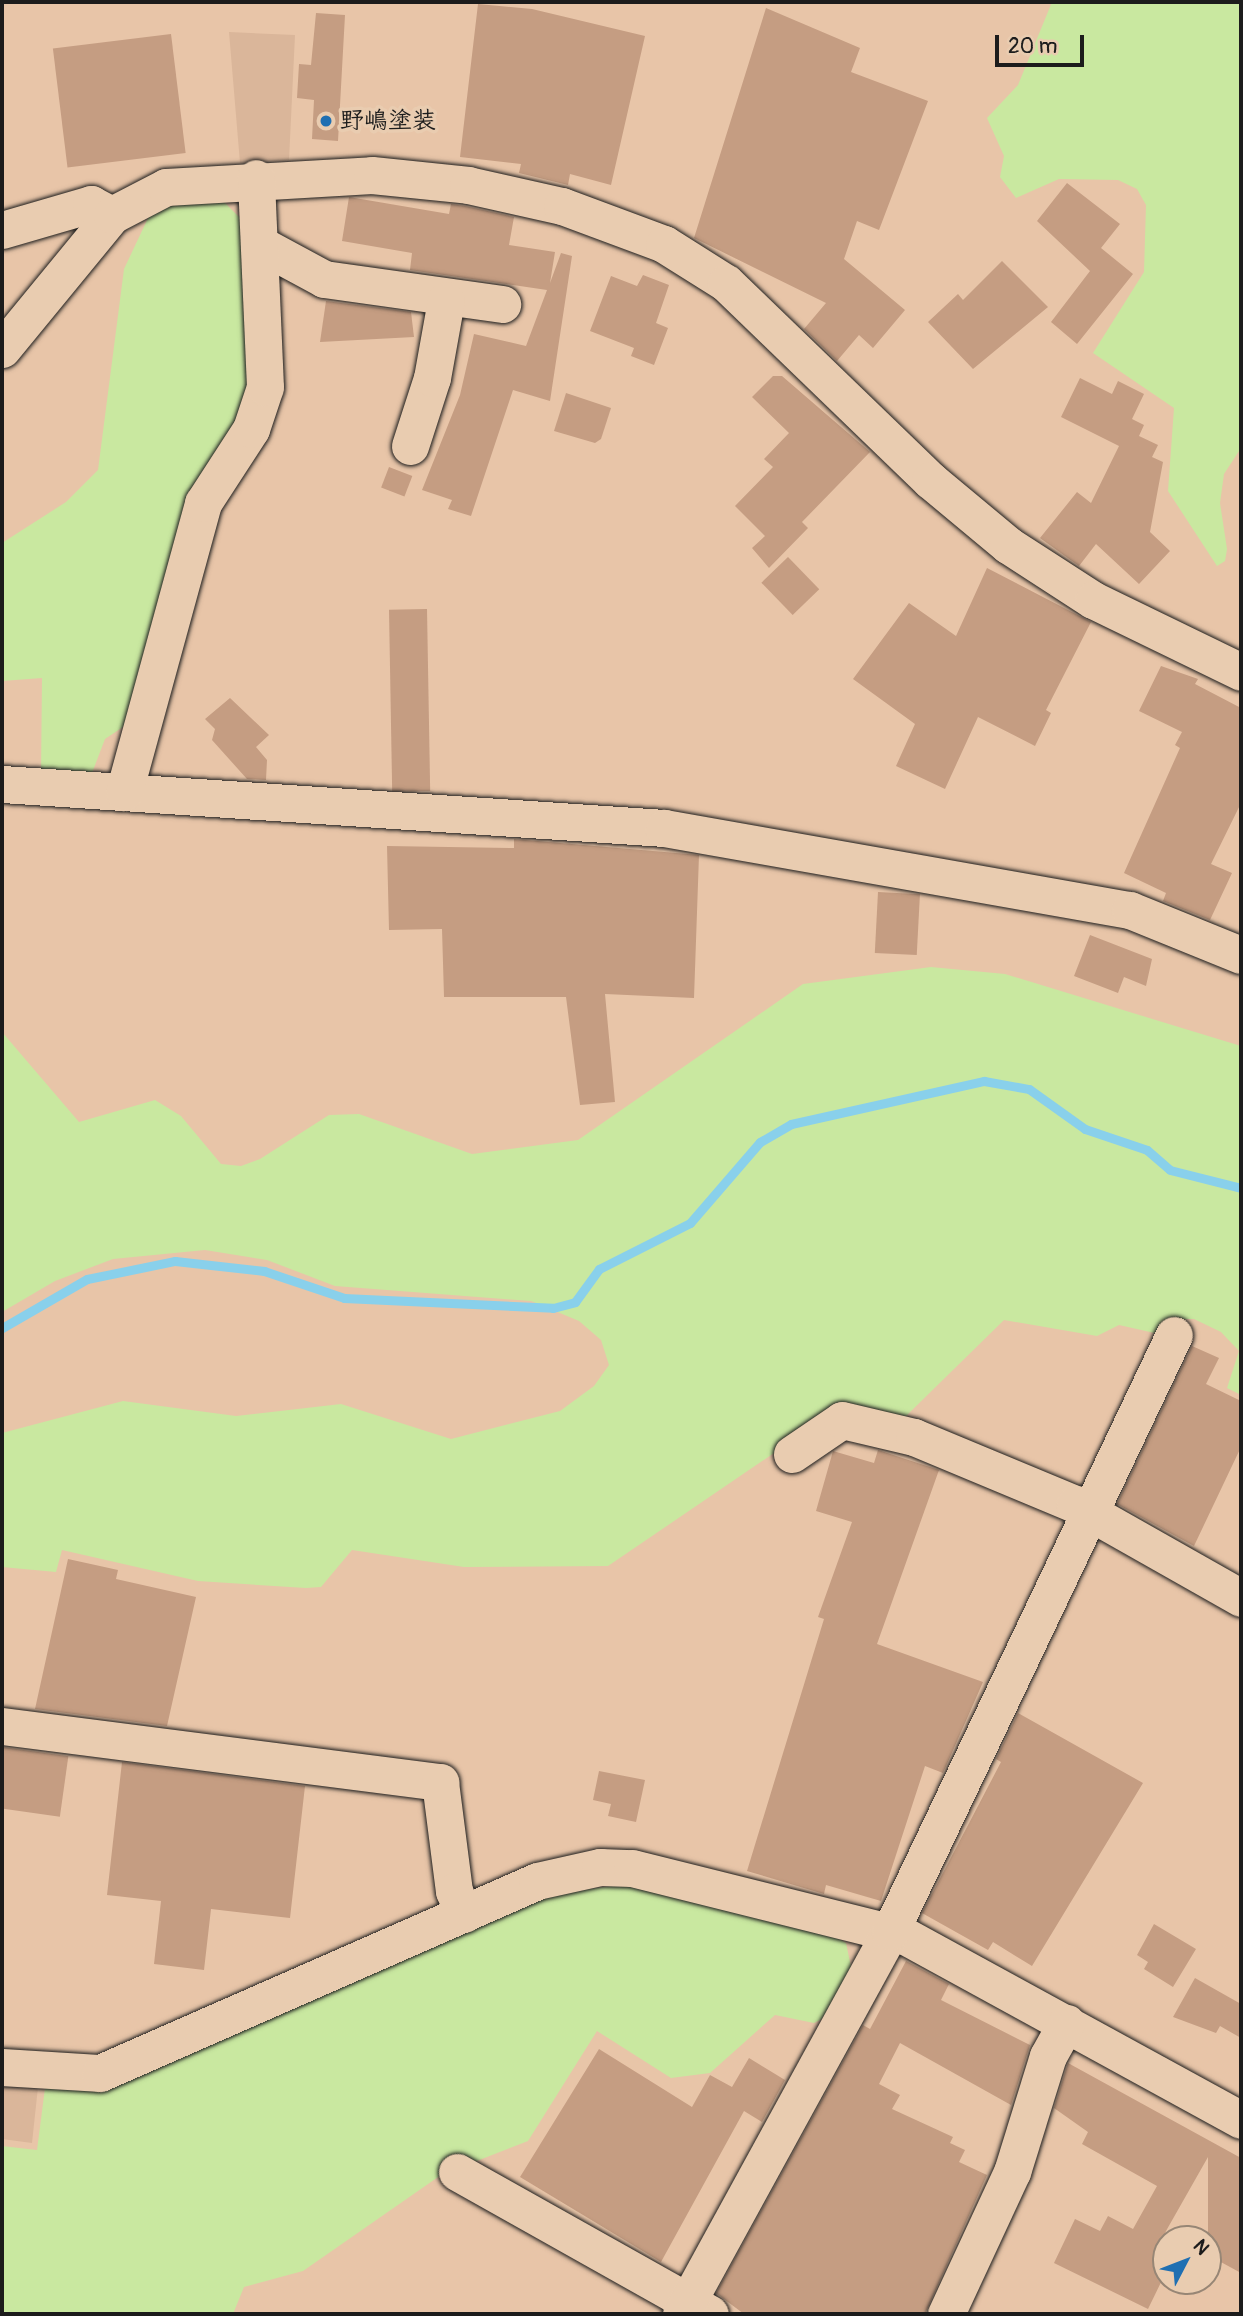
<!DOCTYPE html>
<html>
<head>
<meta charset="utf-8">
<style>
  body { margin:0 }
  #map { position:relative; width:1243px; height:2316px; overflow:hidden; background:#e8c5a8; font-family:Pangolin,"Klee One",sans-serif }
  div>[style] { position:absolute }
  .built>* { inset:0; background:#dab69a }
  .green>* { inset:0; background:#c9e8a0 }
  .stream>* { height:9px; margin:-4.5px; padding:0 4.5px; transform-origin:4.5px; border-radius:4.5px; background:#89d0eb }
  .building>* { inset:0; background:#c59d82; transform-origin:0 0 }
  .roads { filter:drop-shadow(0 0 2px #1c1c1c) drop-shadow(0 0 2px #1c1c1c) }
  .minor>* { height:37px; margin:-18.5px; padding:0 18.5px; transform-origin:18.5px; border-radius:18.5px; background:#e9ccb0 }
  .dots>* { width:19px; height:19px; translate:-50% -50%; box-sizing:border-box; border:4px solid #e9ccb0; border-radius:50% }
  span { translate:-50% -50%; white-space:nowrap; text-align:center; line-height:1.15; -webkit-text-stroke:7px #e9ccb0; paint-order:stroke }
  .poi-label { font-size:24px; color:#1c1c1c; font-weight:700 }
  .left { translate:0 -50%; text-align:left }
  .frame { position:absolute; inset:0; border:4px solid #1c1c1c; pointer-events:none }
  .north { position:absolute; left:1152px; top:2225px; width:70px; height:70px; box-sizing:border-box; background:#e9ccb0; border:2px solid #978675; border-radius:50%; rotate:48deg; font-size:19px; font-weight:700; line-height:28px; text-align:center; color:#1c1c1c }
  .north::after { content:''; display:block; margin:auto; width:24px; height:32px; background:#1f6fb2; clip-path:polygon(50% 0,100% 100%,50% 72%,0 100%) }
  .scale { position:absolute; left:995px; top:35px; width:89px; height:32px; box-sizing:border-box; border:4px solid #1c1c1c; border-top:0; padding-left:9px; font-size:21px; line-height:24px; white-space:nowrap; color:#1c1c1c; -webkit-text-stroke:5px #e9ccb0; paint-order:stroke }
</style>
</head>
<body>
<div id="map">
  <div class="built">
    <div style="clip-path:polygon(229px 32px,295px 35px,289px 160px,240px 163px)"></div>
    <div style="clip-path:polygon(2px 2082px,38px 2087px,32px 2143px,2px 2139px)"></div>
  </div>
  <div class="green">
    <div style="clip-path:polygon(1052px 2px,1241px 2px,1241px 448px,1224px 474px,1220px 503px,1227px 549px,1225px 561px,1217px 566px,1168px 491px,1174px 408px,1093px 353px,1144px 272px,1146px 205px,1137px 189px,1118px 180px,1059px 179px,1016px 198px,1000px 177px,1004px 156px,987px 118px,1018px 85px)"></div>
    <div style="clip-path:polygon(222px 200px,241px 219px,256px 365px,126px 725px,105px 739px,92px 773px,41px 774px,42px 678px,2px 681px,2px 543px,66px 502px,98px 470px,124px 269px,149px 216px,170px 202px)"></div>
    <div style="clip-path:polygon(931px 967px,1005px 974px,1241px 1046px,1241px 1395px,1227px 1388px,1239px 1351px,1221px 1332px,1194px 1319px,1179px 1319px,1159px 1334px,1119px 1325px,1097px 1336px,1004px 1320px,904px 1418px,827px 1417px,608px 1566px,464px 1567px,352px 1550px,321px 1587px,306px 1588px,198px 1581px,62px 1550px,56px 1572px,2px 1567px,2px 1433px,123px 1401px,236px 1416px,341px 1404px,451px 1439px,560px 1411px,594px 1386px,609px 1365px,601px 1340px,579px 1321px,531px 1301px,335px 1286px,267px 1260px,205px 1250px,113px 1259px,55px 1281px,2px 1312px,2px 1032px,79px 1122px,155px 1100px,181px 1116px,221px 1164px,241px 1166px,260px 1159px,329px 1115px,359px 1114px,472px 1154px,578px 1140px,803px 984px)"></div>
    <div style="clip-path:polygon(631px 1883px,830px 1933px,846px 1943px,853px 1976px,826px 2017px,814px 2023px,775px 2015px,710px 2073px,671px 2078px,597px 2031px,528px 2141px,441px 2175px,303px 2271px,244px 2287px,233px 2314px,2px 2314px,2px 2146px,37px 2150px,45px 2088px,103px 2089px,141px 2076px,542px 1896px)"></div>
  </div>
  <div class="stream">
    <div style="left:2px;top:1328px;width:98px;rotate:-30deg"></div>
    <div style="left:87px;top:1279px;width:90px;rotate:-11.6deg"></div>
    <div style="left:175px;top:1261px;width:90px;rotate:6.4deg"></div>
    <div style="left:264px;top:1271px;width:84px;rotate:18.6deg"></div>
    <div style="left:344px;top:1298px;width:209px;rotate:2.7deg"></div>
    <div style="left:553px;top:1308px;width:23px;rotate:-15deg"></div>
    <div style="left:575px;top:1302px;width:41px;rotate:-54deg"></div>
    <div style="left:599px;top:1269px;width:102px;rotate:-26.8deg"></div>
    <div style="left:690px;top:1223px;width:107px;rotate:-49.2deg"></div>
    <div style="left:760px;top:1142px;width:36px;rotate:-30deg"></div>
    <div style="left:791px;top:1124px;width:198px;rotate:-12.6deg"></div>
    <div style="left:984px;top:1081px;width:46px;rotate:10.1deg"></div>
    <div style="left:1029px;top:1089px;width:69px;rotate:35.5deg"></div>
    <div style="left:1085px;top:1129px;width:65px;rotate:18.7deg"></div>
    <div style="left:1147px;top:1150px;width:30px;rotate:41deg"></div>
    <div style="left:1170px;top:1170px;width:73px;rotate:14.2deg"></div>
  </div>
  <div class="building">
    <div style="clip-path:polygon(478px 4px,532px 9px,645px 36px,611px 185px,570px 174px,568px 185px,519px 173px,521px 164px,460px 157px)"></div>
    <div style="clip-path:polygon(766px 8px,860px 48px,851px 72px,928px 101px,879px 230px,857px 221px,844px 259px,905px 310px,873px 348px,859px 335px,837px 361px,804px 329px,826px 303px,694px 238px)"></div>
    <div style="clip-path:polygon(316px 13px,345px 15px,338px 141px,312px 139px,314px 100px,297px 98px,299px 64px,311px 65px)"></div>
    <div style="left:171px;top:34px;width:120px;height:119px;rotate:83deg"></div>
    <div style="clip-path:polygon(1067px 183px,1120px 224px,1101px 248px,1133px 274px,1077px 344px,1051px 322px,1090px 271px,1037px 221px)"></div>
    <div style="clip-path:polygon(349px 197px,449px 214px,451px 204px,465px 206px,514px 217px,509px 245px,555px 252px,550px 283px,561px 253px,572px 256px,550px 401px,513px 390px,471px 516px,448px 509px,452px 500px,422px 490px,460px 395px,474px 334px,526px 346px,547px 290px,410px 270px,412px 253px,342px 241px)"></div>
    <div style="clip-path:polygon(1002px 261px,1048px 307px,973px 369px,928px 322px,958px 294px,963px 300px)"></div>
    <div style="clip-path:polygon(643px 275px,669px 285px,656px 323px,668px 328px,654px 365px,631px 356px,634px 348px,590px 331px,611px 276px,637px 286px)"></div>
    <div style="clip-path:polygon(326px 301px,411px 312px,414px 337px,320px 342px)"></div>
    <div style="clip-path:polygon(773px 376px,782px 376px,870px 452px,802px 522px,808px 528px,769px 568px,752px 548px,765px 536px,735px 506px,773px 467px,764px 459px,789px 433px,752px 397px)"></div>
    <div style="clip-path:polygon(1080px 378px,1112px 394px,1118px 381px,1144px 394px,1132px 419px,1144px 425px,1139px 436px,1158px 445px,1152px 457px,1163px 462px,1150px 532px,1170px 551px,1139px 584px,1096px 544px,1079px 566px,1040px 538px,1077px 492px,1091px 503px,1119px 446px,1061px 417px)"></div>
    <div style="clip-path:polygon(566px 393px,611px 408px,601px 439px,595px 443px,554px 431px)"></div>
    <div style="left:389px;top:467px;width:25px;height:22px;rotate:21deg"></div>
    <div style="left:788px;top:557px;width:45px;height:37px;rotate:46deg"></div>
    <div style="clip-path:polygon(987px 568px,1091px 622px,1046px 710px,1051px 713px,1035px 746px,978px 717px,945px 789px,896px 766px,915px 724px,853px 679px,909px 603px,956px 636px)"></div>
    <div style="left:427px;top:609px;width:182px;height:38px;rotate:89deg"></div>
    <div style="clip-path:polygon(1161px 666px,1198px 679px,1195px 684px,1241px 708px,1241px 803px,1211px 864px,1232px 873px,1210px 920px,1163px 901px,1166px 893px,1124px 873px,1180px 748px,1175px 745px,1182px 732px,1139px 711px)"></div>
    <div style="clip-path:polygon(230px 698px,269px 735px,256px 747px,267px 760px,266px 780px,247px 779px,212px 740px,215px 729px,205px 719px)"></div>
    <div style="clip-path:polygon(514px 839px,699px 855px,694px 998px,605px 994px,615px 1102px,580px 1105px,566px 997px,444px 997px,442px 929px,389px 930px,387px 846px,514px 848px)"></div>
    <div style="left:878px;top:892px;width:42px;height:61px;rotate:3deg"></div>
    <div style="clip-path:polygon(1090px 935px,1152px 959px,1146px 986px,1124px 977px,1118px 993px,1074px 976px)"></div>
    <div style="clip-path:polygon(1192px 1346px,1219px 1358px,1206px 1384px,1241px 1401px,1241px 1447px,1194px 1546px,1117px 1504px)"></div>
    <div style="clip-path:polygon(878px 1450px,939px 1470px,877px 1644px,983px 1682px,943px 1773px,925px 1766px,881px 1901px,826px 1885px,824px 1894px,747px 1871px,824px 1619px,818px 1617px,852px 1522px,816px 1511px,833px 1451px,874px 1463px)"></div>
    <div style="clip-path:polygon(68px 1559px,118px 1570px,116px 1579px,196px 1597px,167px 1726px,35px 1709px)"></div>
    <div style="clip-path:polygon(1018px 1713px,1143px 1783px,1032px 1966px,993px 1942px,988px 1950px,922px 1913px,1001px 1762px,996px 1759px)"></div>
    <div style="left:2px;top:1747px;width:67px;height:61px;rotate:8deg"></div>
    <div style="clip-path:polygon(122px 1762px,305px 1786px,290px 1918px,211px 1909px,204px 1970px,154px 1964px,161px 1901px,107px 1895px)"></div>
    <div style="clip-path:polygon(599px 1771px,645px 1780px,636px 1822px,608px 1816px,611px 1804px,593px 1800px)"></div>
    <div style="clip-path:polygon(1154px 1924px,1196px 1949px,1173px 1987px,1144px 1969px,1148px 1962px,1137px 1955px)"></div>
    <div style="clip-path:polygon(906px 1961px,949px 1984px,941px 2000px,1030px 2045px,1011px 2105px,900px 2043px,879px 2084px,900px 2095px,892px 2109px,953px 2137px,950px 2143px,965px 2150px,959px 2162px,987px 2175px,925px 2314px,744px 2314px,716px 2293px,863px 2025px,870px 2029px)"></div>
    <div style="clip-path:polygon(1195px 1978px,1241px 2004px,1241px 2038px,1220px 2026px,1216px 2033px,1173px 2017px)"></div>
    <div style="clip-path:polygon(599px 2049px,692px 2107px,710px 2075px,732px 2087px,749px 2058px,785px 2080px,762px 2122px,744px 2111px,661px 2262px,520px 2177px)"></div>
    <div style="clip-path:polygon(1068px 2063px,1241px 2158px,1241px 2273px,1208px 2255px,1208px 2157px,1166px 2231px,1155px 2263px,1166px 2272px,1148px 2309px,1054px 2263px,1075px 2219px,1100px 2231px,1108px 2216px,1133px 2229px,1157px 2186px,1082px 2144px,1088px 2132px,1054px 2108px)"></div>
  </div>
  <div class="roads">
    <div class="minor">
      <div style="left:2px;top:230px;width:93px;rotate:-16.3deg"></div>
      <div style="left:91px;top:204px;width:24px;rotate:28deg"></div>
      <div style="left:263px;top:246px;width:69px;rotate:28.4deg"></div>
      <div style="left:324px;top:279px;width:180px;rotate:8deg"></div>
      <div style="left:2px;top:349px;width:173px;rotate:-50.6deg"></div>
      <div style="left:112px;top:215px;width:61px;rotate:-27.4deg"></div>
      <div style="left:166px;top:187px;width:206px;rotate:-3.3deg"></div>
      <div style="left:372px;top:175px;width:97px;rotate:5.9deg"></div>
      <div style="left:468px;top:185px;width:96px;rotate:12.6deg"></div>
      <div style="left:562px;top:206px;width:109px;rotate:20.4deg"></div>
      <div style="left:664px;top:244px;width:73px;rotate:32.2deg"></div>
      <div style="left:726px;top:283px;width:284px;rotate:44deg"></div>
      <div style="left:930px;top:480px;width:102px;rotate:39.8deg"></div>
      <div style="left:1008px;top:545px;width:101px;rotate:32.9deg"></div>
      <div style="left:1093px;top:600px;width:165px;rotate:25.9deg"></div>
      <div style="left:410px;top:446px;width:71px;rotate:-72.1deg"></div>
      <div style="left:432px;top:378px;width:79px;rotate:-79.8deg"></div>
      <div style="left:2px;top:784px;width:663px;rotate:3.8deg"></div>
      <div style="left:664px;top:828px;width:473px;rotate:10deg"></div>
      <div style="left:1130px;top:910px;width:120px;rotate:22.1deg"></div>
      <div style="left:124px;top:792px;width:300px;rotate:-74.7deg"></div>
      <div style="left:203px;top:503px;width:88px;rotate:-57deg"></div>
      <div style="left:251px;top:429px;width:44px;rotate:-71.6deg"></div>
      <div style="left:265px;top:387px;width:209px;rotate:-92.5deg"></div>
      <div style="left:792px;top:1454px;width:60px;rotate:-34.2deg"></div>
      <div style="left:842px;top:1420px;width:74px;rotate:13.3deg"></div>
      <div style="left:914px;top:1437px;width:174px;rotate:22.6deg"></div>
      <div style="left:1075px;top:1504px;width:191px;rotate:29.5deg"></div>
      <div style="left:2px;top:1726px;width:442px;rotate:7.3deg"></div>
      <div style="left:440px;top:1782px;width:110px;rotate:82.7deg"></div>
      <div style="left:454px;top:1891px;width:25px;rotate:67deg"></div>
      <div style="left:2px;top:2067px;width:98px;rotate:3.5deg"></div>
      <div style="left:100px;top:2073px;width:477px;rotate:-23.7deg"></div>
      <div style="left:537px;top:1881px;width:65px;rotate:-12.5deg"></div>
      <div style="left:600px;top:1867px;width:32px;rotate:2deg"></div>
      <div style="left:632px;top:1868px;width:281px;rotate:14deg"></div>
      <div style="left:905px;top:1936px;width:383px;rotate:28.7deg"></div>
      <div style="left:457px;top:2172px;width:290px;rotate:29.3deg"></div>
      <div style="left:681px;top:2314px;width:435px;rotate:-61.3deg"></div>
      <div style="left:890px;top:1932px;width:661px;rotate:-64.56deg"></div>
      <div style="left:946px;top:2314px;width:157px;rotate:-65.1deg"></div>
      <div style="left:1012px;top:2172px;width:121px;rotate:-72.8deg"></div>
      <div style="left:1048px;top:2056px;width:38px;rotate:-61deg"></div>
    </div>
  </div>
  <div class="dots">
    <div style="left:326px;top:121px;background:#1f6fb2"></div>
  </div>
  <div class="poi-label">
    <span class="left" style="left:340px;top:121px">野嶋塗装</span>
  </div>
  <div class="frame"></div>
  <div class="north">N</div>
  <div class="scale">20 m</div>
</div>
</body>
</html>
